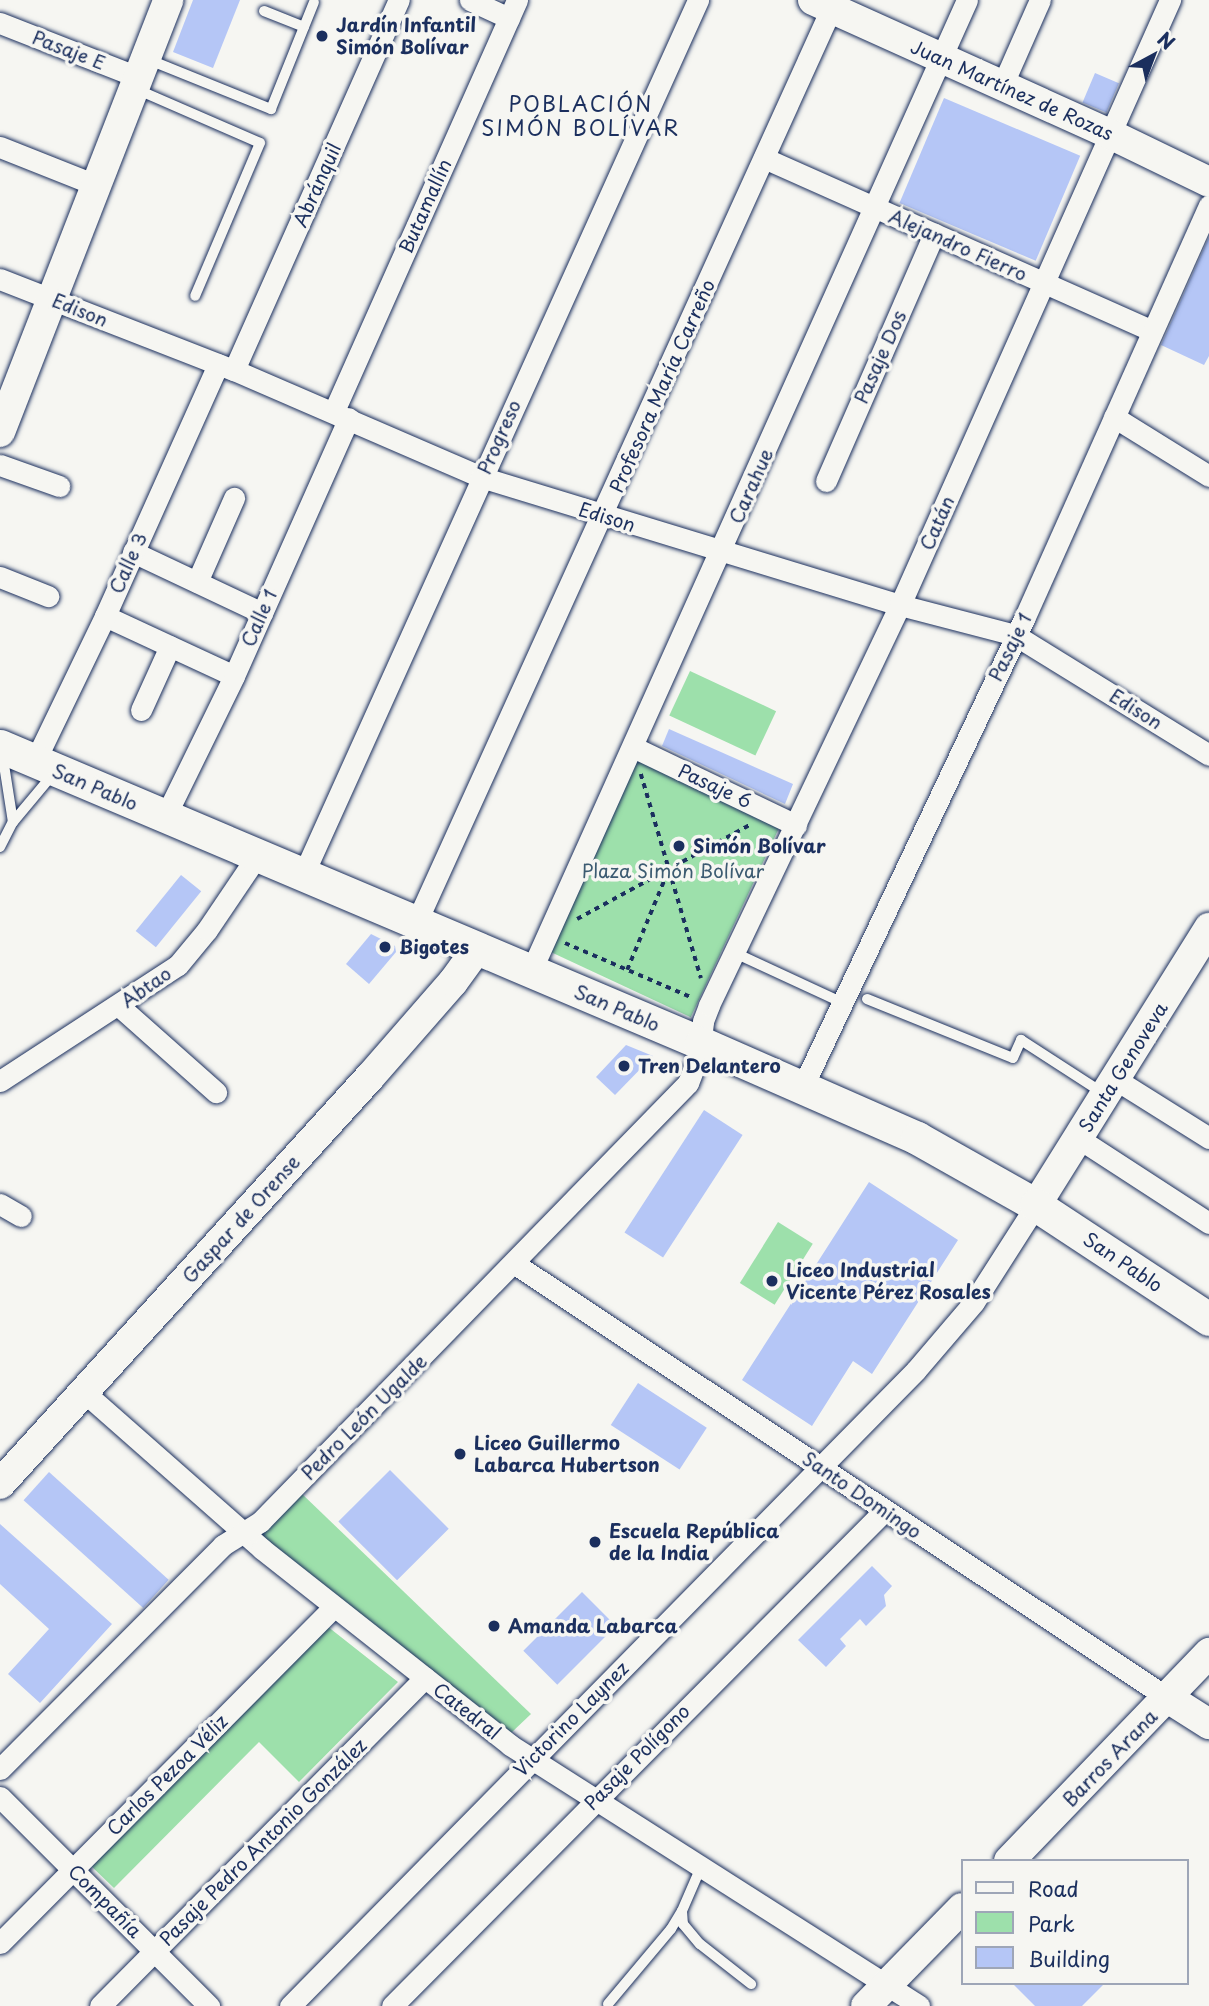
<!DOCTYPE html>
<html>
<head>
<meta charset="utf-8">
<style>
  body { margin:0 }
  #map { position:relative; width:1209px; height:2006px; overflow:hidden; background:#f6f6f2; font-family:"Playpen Sans",sans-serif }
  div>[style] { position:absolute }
  .green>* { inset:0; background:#9de0ab; transform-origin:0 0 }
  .building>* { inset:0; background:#b5c6f6; transform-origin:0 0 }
  .path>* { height:3.5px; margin-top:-1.75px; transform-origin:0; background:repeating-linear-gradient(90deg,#1b2f5e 0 5px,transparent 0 10px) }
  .roads { filter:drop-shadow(0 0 2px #1b2f5e) drop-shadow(0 0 2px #1b2f5e) }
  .lane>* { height:10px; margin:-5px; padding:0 5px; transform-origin:5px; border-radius:5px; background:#f6f6f2 }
  .street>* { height:21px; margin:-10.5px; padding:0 10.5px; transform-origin:10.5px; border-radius:10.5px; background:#f6f6f2 }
  .secondary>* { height:30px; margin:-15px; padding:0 15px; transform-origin:15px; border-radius:15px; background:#f6f6f2 }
  .primary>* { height:33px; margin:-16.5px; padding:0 16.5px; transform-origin:16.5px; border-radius:16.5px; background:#f6f6f2 }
  .dots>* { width:19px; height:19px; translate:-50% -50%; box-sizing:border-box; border:4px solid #f6f6f2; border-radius:50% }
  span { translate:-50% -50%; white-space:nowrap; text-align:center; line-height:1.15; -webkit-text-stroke:7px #f6f6f2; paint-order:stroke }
  .poi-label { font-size:19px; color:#1b2f5e; font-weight:700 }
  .left { translate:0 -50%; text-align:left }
  .street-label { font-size:19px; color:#1b2f5e }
  .park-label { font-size:19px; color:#3c5b71 }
  .neighbourhood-label { font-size:21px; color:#1b2f5e; letter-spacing:2px }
  .legend { position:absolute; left:961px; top:1859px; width:228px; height:126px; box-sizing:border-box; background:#f6f6f2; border:2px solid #9ea6b7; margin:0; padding:9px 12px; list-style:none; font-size:21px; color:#1b2f5e }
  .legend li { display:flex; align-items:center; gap:14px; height:35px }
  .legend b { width:35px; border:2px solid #9ea6b7 }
  .north { position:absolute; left:1118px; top:21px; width:70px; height:70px; -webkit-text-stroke:5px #f6f6f2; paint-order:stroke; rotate:41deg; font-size:19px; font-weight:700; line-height:28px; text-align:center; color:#1b2f5e }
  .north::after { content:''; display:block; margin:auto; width:24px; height:32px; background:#1b2f5e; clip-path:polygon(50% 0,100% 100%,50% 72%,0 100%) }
</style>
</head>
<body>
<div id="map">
  <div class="green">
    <div style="left:690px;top:671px;width:95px;height:49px;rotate:25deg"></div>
    <div style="left:634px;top:758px;width:161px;height:211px;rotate:25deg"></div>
    <div style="left:778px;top:1222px;width:41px;height:72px;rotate:32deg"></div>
    <div style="clip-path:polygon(300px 1492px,531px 1714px,511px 1733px,260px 1535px)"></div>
    <div style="clip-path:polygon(327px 1626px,398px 1682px,299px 1782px,259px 1742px,114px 1888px,89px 1864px)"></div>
  </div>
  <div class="building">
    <div style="clip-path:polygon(193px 0,240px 0,213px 68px,173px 52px)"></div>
    <div style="left:1095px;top:73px;width:26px;height:32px;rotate:23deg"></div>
    <div style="left:944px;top:98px;width:148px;height:114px;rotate:23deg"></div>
    <div style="clip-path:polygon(1209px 237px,1209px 356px,1204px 365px,1161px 345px)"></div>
    <div style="clip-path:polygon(669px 729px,793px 784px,785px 804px,662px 746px)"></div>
    <div style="left:181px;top:875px;width:26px;height:72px;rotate:39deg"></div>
    <div style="clip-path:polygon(371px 934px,395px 946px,396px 952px,369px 984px,346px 964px)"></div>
    <div style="clip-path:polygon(626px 1045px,653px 1056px,615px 1095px,596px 1077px)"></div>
    <div style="left:704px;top:1110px;width:46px;height:146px;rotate:33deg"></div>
    <div style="clip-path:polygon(869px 1182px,958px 1240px,872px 1374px,853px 1361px,812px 1426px,742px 1380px)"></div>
    <div style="left:638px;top:1383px;width:82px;height:50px;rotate:33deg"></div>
    <div style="left:390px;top:1470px;width:83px;height:73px;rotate:45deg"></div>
    <div style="left:49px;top:1472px;width:161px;height:38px;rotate:42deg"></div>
    <div style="clip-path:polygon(0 1524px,112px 1624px,40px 1703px,8px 1674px,49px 1629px,0 1584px)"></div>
    <div style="clip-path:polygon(872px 1566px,892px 1586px,884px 1595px,886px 1606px,866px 1626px,860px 1619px,840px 1639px,846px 1646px,826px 1667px,798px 1640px)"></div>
    <div style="left:582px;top:1592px;width:48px;height:83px;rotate:45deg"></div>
    <div style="clip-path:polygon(1012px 1983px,1105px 1983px,1082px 2006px,1035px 2006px)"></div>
  </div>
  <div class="path">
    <div style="left:641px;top:774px;width:213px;rotate:73.6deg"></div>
    <div style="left:577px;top:919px;width:198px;rotate:-28.6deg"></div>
    <div style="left:565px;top:943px;width:139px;rotate:23.3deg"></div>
    <div style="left:627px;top:970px;width:107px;rotate:-67.5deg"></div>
  </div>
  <div class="roads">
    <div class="lane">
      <div style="left:264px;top:11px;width:43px;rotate:21.8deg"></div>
      <div style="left:147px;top:59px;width:134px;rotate:22deg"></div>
      <div style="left:271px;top:109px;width:115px;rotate:-68.1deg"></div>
      <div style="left:136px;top:89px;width:135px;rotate:23.5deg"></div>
      <div style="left:260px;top:143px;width:166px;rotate:113deg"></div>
      <div style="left:2px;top:752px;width:71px;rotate:81.1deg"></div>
      <div style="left:0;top:847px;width:28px;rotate:-63deg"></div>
      <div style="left:13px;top:822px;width:64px;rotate:-50.1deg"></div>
      <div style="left:735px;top:953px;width:117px;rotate:24.8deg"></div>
      <div style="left:867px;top:999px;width:157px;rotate:22deg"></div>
      <div style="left:1013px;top:1058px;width:20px;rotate:-66deg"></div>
      <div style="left:1021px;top:1040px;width:98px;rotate:32.9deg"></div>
      <div style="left:701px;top:1867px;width:48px;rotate:113.4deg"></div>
      <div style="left:682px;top:1911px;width:13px;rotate:86deg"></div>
      <div style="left:683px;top:1924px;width:26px;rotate:50deg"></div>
      <div style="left:700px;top:1944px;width:65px;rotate:38.1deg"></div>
      <div style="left:608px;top:2004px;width:98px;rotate:-50deg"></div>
      <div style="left:671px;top:1929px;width:21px;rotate:-59deg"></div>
    </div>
    <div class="street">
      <div style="left:470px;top:0;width:43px;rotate:24.8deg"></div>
      <div style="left:0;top:23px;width:148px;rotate:21.4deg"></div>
      <div style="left:1002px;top:86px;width:94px;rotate:-66.2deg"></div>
      <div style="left:0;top:147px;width:103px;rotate:21.6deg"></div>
      <div style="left:764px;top:158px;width:425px;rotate:24deg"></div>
      <div style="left:0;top:279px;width:251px;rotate:21.3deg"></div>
      <div style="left:234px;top:370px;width:269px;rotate:23.4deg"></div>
      <div style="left:481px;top:477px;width:438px;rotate:17deg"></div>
      <div style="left:900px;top:605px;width:119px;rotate:14.6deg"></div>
      <div style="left:1015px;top:635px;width:228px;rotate:31.7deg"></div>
      <div style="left:234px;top:370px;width:405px;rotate:-66deg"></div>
      <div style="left:334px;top:411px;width:450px;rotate:-66deg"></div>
      <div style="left:1114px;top:417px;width:112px;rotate:31.8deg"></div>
      <div style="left:0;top:465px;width:63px;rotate:19.6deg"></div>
      <div style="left:826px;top:481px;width:270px;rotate:-66.4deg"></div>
      <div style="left:133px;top:552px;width:143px;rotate:25.3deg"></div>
      <div style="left:0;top:577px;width:52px;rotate:21.6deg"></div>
      <div style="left:197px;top:582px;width:92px;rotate:-66.2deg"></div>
      <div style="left:105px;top:616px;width:142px;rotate:24.9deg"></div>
      <div style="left:141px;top:710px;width:70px;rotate:-65.6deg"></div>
      <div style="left:633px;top:747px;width:181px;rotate:25.6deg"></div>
      <div style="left:35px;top:761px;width:161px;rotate:-64.2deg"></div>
      <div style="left:105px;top:616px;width:276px;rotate:-65.8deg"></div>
      <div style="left:165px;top:817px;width:157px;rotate:-63.9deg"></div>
      <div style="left:234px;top:676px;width:282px;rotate:-66deg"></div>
      <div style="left:303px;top:875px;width:960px;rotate:-65.7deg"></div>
      <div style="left:416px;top:923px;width:1014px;rotate:-65.58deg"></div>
      <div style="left:531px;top:971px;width:1064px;rotate:-65.82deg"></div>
      <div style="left:119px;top:1006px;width:130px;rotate:41.6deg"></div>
      <div style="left:1115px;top:1079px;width:111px;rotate:32.1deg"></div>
      <div style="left:0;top:1081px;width:212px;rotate:-33.1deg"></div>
      <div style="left:178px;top:965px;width:45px;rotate:-50.4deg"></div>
      <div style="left:207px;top:930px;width:89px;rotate:-56deg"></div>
      <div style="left:803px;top:1086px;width:517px;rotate:-64.67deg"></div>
      <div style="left:1024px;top:619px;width:453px;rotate:-65.9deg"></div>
      <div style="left:1078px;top:1138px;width:156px;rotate:33deg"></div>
      <div style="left:0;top:1204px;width:24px;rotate:30deg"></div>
      <div style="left:515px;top:1264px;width:784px;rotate:33.61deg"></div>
      <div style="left:84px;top:1392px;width:237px;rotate:41.4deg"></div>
      <div style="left:262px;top:1549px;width:316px;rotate:38.3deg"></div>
      <div style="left:510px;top:1745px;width:485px;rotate:32.5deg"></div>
      <div style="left:0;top:1769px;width:316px;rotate:-45.1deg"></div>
      <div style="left:223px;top:1545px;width:44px;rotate:-31.9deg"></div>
      <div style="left:260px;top:1522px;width:613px;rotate:-45.73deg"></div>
      <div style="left:688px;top:1083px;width:30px;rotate:-69deg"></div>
      <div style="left:699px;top:1055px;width:34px;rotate:-83deg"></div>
      <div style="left:703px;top:1021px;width:17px;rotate:-69deg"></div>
      <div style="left:709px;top:1005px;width:443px;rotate:-64.5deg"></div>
      <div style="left:900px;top:605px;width:663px;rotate:-65.95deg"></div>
      <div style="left:0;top:1797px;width:296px;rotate:45deg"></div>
      <div style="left:0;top:1943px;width:474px;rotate:-45.2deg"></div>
      <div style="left:100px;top:2006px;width:462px;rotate:-45.3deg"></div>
      <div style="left:290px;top:2006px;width:892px;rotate:-45.45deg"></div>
      <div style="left:916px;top:1370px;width:89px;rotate:-49.5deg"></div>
      <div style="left:974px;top:1302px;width:115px;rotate:-57.4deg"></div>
      <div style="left:392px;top:2006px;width:699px;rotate:-45.17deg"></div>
    </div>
    <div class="secondary">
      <div style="left:813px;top:0;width:326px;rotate:24.3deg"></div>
      <div style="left:1110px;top:134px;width:110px;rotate:25.9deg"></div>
      <div style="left:0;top:432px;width:464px;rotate:-68.7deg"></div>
      <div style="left:1036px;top:1205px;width:327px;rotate:-58deg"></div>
      <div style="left:0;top:1484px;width:550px;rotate:-47.73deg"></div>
      <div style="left:370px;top:1077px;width:126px;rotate:-48.9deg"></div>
      <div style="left:453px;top:982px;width:41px;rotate:-54deg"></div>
      <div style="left:1168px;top:1698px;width:49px;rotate:32.4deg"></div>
      <div style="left:1009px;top:1861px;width:289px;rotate:-46.1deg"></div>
      <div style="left:866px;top:2006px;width:137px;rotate:-45.6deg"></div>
    </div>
    <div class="primary">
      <div style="left:0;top:746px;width:761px;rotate:22.96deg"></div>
      <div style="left:701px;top:1043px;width:236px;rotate:23.7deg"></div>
      <div style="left:917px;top:1138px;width:137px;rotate:29.4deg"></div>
      <div style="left:1036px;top:1205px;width:207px;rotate:33.4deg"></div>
    </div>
  </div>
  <div class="dots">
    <div style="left:322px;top:36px;background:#1b2f5e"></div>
    <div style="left:679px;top:846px;background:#1b2f5e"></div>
    <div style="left:385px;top:947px;background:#1b2f5e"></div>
    <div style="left:624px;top:1066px;background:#1b2f5e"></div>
    <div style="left:772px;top:1281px;background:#1b2f5e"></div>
    <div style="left:460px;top:1454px;background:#1b2f5e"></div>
    <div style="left:595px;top:1542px;background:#1b2f5e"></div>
    <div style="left:494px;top:1626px;background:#1b2f5e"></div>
  </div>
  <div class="poi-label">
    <span class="left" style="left:336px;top:36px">Jardín Infantil<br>Simón Bolívar</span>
    <span class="left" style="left:693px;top:846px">Simón Bolívar</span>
    <span class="left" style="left:399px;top:947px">Bigotes</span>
    <span class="left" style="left:638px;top:1066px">Tren Delantero</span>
    <span class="left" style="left:786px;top:1281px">Liceo Industrial<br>Vicente Pérez Rosales</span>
    <span class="left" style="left:474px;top:1454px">Liceo Guillermo<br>Labarca Hubertson</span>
    <span class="left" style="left:609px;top:1542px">Escuela República<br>de la India</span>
    <span class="left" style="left:508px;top:1626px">Amanda Labarca</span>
  </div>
  <div class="street-label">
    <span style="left:69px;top:50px;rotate:21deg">Pasaje E</span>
    <span style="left:1012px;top:90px;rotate:24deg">Juan Martínez de Rozas</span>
    <span style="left:317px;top:185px;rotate:-66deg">Abránquil</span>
    <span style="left:425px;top:206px;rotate:-66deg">Butamallín</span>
    <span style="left:958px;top:245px;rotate:24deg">Alejandro Fierro</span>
    <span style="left:80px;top:310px;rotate:22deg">Edison</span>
    <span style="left:880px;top:357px;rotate:-66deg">Pasaje Dos</span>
    <span style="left:662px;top:386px;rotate:-66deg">Profesora María Carreño</span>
    <span style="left:499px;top:437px;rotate:-66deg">Progreso</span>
    <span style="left:751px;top:486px;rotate:-66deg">Carahue</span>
    <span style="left:607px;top:517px;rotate:17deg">Edison</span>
    <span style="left:937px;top:523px;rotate:-66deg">Catán</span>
    <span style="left:128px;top:563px;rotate:-66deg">Calle 3</span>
    <span style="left:259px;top:618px;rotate:-66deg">Calle 1</span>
    <span style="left:1010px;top:647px;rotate:-64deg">Pasaje 1</span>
    <span style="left:1136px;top:709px;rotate:32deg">Edison</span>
    <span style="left:715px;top:786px;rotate:25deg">Pasaje 6</span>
    <span style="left:95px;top:787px;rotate:23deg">San Pablo</span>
    <span style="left:146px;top:987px;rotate:-35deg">Abtao</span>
    <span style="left:617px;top:1008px;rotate:23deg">San Pablo</span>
    <span style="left:1123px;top:1067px;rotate:-58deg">Santa Genoveva</span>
    <span style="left:241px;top:1219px;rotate:-48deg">Gaspar de Orense</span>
    <span style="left:1123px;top:1262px;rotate:34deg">San Pablo</span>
    <span style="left:364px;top:1417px;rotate:-45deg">Pedro León Ugalde</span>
    <span style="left:862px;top:1495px;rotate:34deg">Santo Domingo</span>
    <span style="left:467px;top:1711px;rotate:38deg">Catedral</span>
    <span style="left:571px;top:1719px;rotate:-45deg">Victorino Laynez</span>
    <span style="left:637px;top:1757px;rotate:-45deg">Pasaje Polígono</span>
    <span style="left:1110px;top:1758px;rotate:-46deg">Barros Arana</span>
    <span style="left:167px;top:1775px;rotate:-45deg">Carlos Pezoa Véliz</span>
    <span style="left:263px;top:1842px;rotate:-45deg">Pasaje Pedro Antonio González</span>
    <span style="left:105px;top:1901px;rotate:45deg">Compañía</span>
  </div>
  <div class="park-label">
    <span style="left:673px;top:871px">Plaza Simón Bolívar</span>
  </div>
  <div class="neighbourhood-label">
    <span style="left:581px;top:115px">POBLACIÓN<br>SIMÓN BOLÍVAR</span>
  </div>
  <ul class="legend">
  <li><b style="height:9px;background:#f6f6f2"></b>Road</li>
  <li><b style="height:19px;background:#9de0ab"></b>Park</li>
  <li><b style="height:19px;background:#b5c6f6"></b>Building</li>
  </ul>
  <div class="north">N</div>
</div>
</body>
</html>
